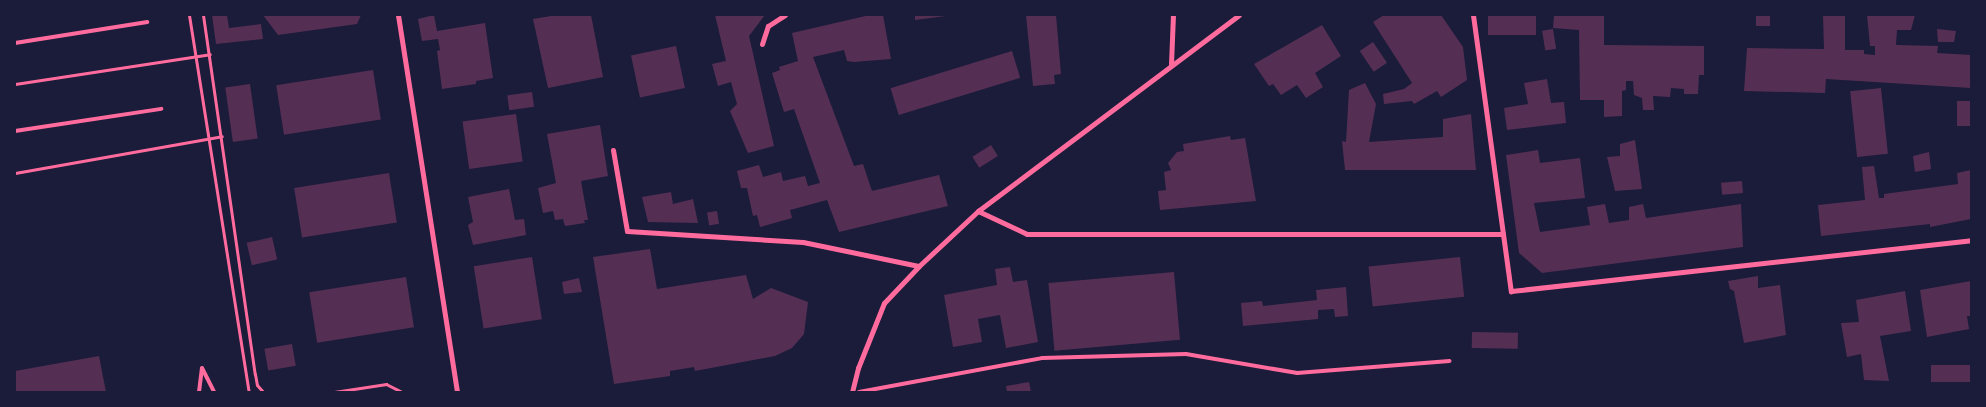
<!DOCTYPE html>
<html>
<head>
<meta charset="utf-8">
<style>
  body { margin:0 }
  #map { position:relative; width:1986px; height:407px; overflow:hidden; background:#1b1b3a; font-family:Poppins,sans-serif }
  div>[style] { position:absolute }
  .building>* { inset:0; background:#542f53; transform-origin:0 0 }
  .path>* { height:3px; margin:-1.5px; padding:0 1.5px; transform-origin:1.5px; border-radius:1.5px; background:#ff6b9d }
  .service>* { height:4px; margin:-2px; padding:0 2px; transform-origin:2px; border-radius:2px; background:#ff6b9d }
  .minor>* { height:5px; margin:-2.5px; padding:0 2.5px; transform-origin:2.5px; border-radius:2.5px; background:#ff6b9d }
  span { translate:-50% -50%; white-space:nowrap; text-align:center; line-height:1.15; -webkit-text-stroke:4.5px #1b1b3a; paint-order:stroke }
  .frame { position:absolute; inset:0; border:16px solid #1b1b3a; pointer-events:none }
</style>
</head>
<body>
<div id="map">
  <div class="building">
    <div style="clip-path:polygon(212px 15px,227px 15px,229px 28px,261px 24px,263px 39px,216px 44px)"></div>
    <div style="clip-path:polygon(263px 15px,361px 15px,357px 24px,278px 35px)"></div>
    <div style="clip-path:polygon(434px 15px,437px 31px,485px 23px,493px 78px,476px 81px,476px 84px,442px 89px,437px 51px,440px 50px,438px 39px,422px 41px,418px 19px)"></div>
    <div style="clip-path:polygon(557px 15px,591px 15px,603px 77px,548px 88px,533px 19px)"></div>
    <div style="clip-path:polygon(715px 15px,765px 15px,749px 36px,774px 146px,748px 153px,730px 111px,737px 104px,731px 82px,718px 86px,712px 64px,726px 61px)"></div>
    <div style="clip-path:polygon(870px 15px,883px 15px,891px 59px,854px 62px,847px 61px,844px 50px,813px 57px,854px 166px,863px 164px,872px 191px,939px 175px,948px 206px,839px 232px,827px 200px,790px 210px,792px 218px,760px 227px,757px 215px,753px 216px,747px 188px,741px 188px,737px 171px,759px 165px,763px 177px,781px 172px,783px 181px,805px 176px,808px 186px,820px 183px,794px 109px,784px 112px,772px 73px,780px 70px,779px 67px,798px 61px,792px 33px)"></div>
    <div style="clip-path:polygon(915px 15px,946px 15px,946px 16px,915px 20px)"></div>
    <div style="clip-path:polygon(1026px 15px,1056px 15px,1061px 74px,1054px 75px,1055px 84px,1033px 86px)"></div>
    <div style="clip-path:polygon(1384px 15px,1441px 15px,1463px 47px,1467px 80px,1441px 97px,1437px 91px,1414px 104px,1412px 101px,1384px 104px,1383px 94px,1404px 89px,1412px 83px,1373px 22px)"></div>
    <div style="left:1488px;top:15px;width:48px;height:20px"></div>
    <div style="clip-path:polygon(1554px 15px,1604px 15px,1604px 45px,1704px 46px,1704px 75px,1699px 75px,1698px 94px,1684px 94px,1684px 89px,1671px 88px,1670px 97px,1653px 96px,1654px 110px,1643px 110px,1642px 98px,1634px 95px,1633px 81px,1626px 81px,1626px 90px,1622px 91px,1622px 116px,1604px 117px,1604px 100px,1580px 100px,1579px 30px,1553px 28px)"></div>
    <div style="left:1756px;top:15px;width:14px;height:11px"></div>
    <div style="clip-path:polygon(1823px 15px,1845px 15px,1845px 50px,1864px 50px,1864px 54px,1875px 55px,1875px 46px,1870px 46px,1867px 15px,1915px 15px,1911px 30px,1897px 30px,1896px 45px,1938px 46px,1937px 53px,1971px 55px,1971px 88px,1826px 79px,1825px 93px,1744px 91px,1747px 48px,1824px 49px)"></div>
    <div style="clip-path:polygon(1322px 25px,1341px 56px,1315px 73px,1323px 87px,1306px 98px,1297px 85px,1281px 95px,1273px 84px,1269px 86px,1254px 64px)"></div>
    <div style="left:1553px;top:29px;width:20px;height:11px;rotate:81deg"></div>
    <div style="clip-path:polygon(1937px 29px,1956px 31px,1954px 42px,1938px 42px)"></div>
    <div style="left:1373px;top:42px;width:25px;height:16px;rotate:56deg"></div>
    <div style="left:676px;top:46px;width:43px;height:46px;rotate:78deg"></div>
    <div style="left:1012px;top:51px;width:28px;height:127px;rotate:73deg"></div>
    <div style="left:373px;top:70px;width:50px;height:98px;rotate:81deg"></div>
    <div style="clip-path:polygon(1547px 79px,1551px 103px,1564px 102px,1566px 123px,1507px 130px,1504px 108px,1528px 104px,1524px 83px)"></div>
    <div style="clip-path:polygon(1365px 83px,1376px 104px,1369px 142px,1443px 137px,1443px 119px,1471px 114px,1476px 170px,1345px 170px,1342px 141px,1346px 142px,1349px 90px)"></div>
    <div style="left:250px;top:84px;width:55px;height:25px;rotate:82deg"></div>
    <div style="left:1881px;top:88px;width:66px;height:31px;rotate:84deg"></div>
    <div style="left:532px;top:92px;width:15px;height:25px;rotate:82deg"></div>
    <div style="left:1957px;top:101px;width:14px;height:25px"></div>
    <div style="left:516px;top:114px;width:48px;height:54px;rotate:82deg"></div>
    <div style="clip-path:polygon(600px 125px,608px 176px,581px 181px,588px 220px,584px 220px,585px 223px,565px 226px,563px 219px,555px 220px,553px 211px,543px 213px,538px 188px,556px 183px,547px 134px)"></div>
    <div style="clip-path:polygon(1230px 136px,1231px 140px,1245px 138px,1256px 201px,1160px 210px,1158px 191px,1166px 190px,1164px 172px,1171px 170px,1168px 163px,1177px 152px,1184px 151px,1183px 144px)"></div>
    <div style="clip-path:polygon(1635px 140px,1642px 189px,1615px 191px,1607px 157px,1620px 156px,1620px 144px)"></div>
    <div style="left:991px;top:145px;width:13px;height:22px;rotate:58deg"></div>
    <div style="clip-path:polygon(1538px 150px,1540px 163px,1580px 158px,1585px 198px,1534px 203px,1540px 232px,1590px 225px,1587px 207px,1605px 204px,1609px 223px,1629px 220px,1629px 207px,1643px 204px,1646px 218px,1741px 204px,1743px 247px,1542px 273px,1519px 253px,1506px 155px)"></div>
    <div style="clip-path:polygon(1929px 152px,1931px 169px,1915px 172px,1913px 156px)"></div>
    <div style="clip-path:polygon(1874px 166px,1879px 198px,1884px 198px,1884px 194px,1958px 184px,1957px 173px,1971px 170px,1971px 219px,1930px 227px,1930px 224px,1821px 236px,1818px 205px,1865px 200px,1862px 167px)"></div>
    <div style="left:389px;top:173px;width:50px;height:96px;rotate:81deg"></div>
    <div style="left:1742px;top:181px;width:12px;height:21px;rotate:85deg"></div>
    <div style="clip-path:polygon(509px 189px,515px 220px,524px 219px,526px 235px,473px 245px,468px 225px,473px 222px,468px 197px)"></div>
    <div style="clip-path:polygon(671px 192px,673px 204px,693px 199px,698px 223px,648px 222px,642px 197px)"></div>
    <div style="left:717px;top:211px;width:13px;height:10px;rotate:81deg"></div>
    <div style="left:272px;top:237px;width:23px;height:26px;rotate:77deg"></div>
    <div style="clip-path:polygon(650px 249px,657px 289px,746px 275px,753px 299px,771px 288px,808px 302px,804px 334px,792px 348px,775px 356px,695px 371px,694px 367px,670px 371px,670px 376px,614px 384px,593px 257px)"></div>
    <div style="left:532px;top:257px;width:63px;height:59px;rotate:81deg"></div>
    <div style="left:1460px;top:257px;width:40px;height:92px;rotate:84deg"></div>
    <div style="clip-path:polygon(1010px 267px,1013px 282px,1027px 280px,1038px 342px,1006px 348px,1000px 315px,978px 319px,982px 342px,953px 347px,944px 295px,997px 285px,995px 269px)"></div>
    <div style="left:1174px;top:272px;width:68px;height:126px;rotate:85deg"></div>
    <div style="clip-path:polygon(1758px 276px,1758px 288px,1780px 285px,1786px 335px,1744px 343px,1734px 291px,1730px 289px,1728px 281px)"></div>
    <div style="left:406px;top:277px;width:51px;height:98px;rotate:81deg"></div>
    <div style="clip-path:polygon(579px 278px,582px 292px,564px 294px,562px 282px)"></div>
    <div style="clip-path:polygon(1971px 281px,1971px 316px,1967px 316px,1969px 329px,1927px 337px,1920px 290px)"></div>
    <div style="clip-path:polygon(1346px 287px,1348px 316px,1335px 317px,1334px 309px,1318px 310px,1318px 319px,1243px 326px,1241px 303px,1262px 301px,1263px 306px,1317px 300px,1316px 290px)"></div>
    <div style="clip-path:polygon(1905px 291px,1911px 331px,1880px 336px,1889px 381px,1864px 380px,1861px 354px,1847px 357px,1841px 323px,1859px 322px,1856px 300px)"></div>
    <div style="left:1472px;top:332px;width:46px;height:16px;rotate:1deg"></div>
    <div style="left:292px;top:344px;width:22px;height:28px;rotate:80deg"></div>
    <div style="clip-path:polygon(99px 356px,106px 392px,15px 392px,15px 371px)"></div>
    <div style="left:1931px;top:365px;width:40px;height:17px"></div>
    <div style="clip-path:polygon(1029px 382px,1031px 392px,1007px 392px,1006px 386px)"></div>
  </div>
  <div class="path">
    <div style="left:189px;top:15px;width:382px;rotate:81deg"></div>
    <div style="left:203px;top:15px;width:363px;rotate:81.8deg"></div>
    <div style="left:255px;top:374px;width:11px;rotate:80deg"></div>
    <div style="left:257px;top:385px;width:9px;rotate:49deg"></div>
    <div style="left:15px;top:84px;width:197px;rotate:-8.7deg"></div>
    <div style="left:15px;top:173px;width:210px;rotate:-10.1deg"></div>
    <div style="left:334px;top:392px;width:53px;rotate:-8.7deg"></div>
    <div style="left:386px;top:384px;width:18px;rotate:27deg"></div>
  </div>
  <div class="service">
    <div style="left:15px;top:43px;width:134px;rotate:-9deg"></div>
    <div style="left:15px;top:131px;width:148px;rotate:-8.6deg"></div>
    <div style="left:202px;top:368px;width:27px;rotate:63deg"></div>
    <div style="left:199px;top:392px;width:24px;rotate:-83deg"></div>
    <div style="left:859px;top:392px;width:186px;rotate:-10.5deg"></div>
    <div style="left:1042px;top:358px;width:144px;rotate:-1.6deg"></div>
    <div style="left:1186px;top:354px;width:113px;rotate:9.7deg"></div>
    <div style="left:1297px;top:373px;width:153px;rotate:-4.5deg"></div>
  </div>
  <div class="minor">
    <div style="left:398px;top:15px;width:382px;rotate:81.1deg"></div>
    <div style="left:1473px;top:15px;width:279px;rotate:82.2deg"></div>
    <div style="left:1511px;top:291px;width:463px;rotate:-6.3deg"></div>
    <div style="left:762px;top:44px;width:19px;rotate:-72deg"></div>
    <div style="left:768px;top:26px;width:20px;rotate:-33deg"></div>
    <div style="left:1171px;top:64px;width:49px;rotate:-87.7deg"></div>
    <div style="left:613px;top:150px;width:82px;rotate:80.2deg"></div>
    <div style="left:627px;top:231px;width:176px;rotate:3.6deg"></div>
    <div style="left:803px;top:242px;width:118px;rotate:11.7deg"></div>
    <div style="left:978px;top:211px;width:54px;rotate:25.1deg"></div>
    <div style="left:1027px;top:234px;width:476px"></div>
    <div style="left:852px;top:392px;width:25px;rotate:-76deg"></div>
    <div style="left:858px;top:368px;width:70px;rotate:-68.2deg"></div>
    <div style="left:884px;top:303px;width:51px;rotate:-46.6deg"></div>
    <div style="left:919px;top:266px;width:81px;rotate:-43deg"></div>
    <div style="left:978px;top:211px;width:326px;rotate:-36.9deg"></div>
  </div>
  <div class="frame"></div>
</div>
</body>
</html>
